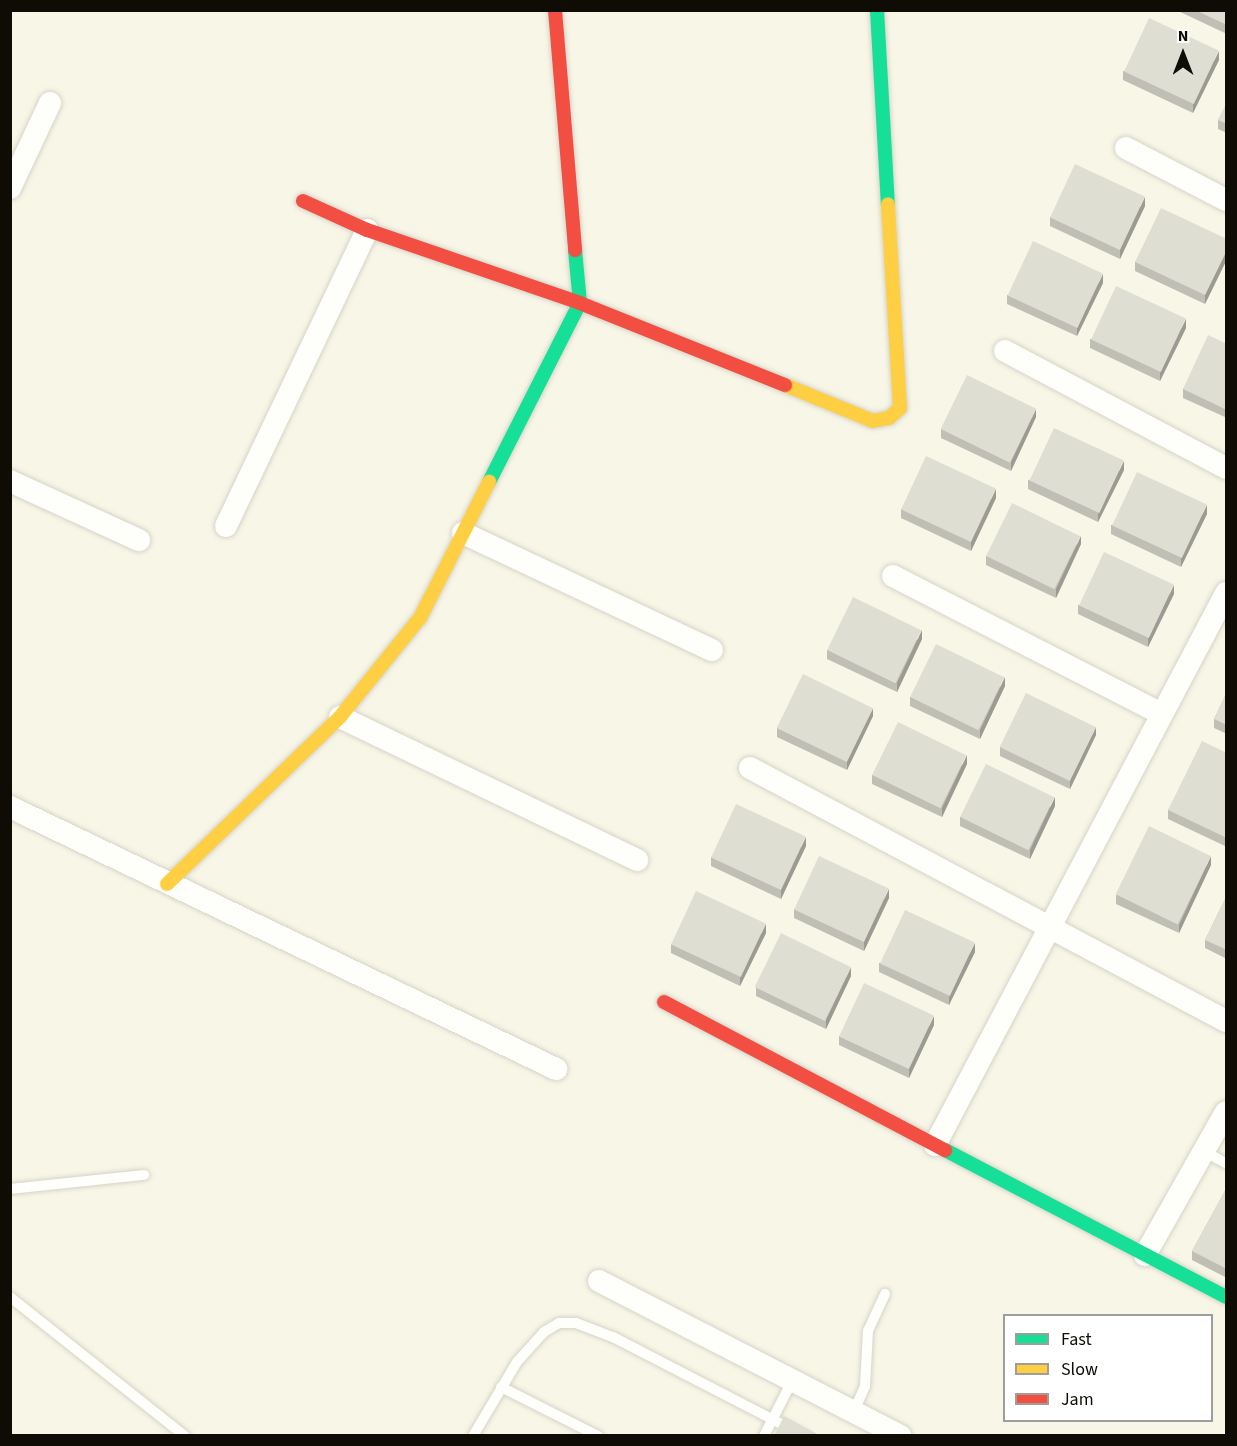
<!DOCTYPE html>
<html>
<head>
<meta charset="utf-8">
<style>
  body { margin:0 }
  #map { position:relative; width:1237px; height:1446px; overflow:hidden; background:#f8f6e7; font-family:"Source Sans 3",sans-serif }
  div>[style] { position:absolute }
  .roads { filter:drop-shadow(0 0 2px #d5d4c8) drop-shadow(0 0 2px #d5d4c8) }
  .lane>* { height:10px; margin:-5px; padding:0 5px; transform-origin:5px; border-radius:5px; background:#fefefb }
  .street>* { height:22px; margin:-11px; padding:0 11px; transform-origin:11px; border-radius:11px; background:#fefefb }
  .fast>* { height:14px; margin:-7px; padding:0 7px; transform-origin:7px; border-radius:7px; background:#16e098 }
  .slow>* { height:14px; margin:-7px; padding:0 7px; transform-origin:7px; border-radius:7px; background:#ffcf43 }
  .jam>* { height:14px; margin:-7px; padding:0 7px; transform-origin:7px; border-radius:7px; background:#f24e42 }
  .wall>* { inset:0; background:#c0bfb5 }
  .shaded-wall>* { inset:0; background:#9c9b93 }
  .building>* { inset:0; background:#dfded2; transform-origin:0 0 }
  span { translate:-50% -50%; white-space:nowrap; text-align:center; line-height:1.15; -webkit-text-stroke:6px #fff; paint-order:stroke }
  .frame { position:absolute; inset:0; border:12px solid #0e0c04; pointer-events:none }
  .legend { position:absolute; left:1003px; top:1314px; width:210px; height:108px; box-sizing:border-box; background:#fff; border:2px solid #9f9e9b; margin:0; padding:8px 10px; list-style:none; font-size:18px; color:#0e0c04 }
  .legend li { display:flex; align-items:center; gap:12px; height:30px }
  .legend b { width:30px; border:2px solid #9f9e9b }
  .north { position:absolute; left:1153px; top:24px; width:60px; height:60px; -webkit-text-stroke:4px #fff; paint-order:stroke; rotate:0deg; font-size:16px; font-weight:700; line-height:24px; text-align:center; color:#0e0c04 }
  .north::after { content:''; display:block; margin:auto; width:21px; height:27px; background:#0e0c04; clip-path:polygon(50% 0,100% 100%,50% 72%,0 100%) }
</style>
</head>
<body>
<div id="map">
  <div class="roads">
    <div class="lane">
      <div style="left:1204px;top:1151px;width:25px;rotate:29deg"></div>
      <div style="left:10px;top:1189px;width:135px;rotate:-6deg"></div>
      <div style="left:10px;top:1297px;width:223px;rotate:38.5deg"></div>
      <div style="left:501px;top:1387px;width:109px;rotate:26.8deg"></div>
      <div style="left:854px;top:1411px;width:27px;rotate:-66deg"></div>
      <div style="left:865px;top:1386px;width:55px;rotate:-86.9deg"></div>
      <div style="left:868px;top:1331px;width:41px;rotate:-65.3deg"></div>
      <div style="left:473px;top:1436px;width:86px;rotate:-59.3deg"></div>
      <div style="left:517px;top:1362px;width:40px;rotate:-48deg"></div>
      <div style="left:544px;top:1332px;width:17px;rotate:-31deg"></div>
      <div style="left:559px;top:1323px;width:17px"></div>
      <div style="left:576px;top:1323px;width:40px;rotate:21deg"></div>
      <div style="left:613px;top:1337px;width:216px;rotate:27.3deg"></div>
      <div style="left:764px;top:1436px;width:62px;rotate:-63deg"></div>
    </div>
    <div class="street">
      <div style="left:1126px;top:148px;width:113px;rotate:27.5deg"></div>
      <div style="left:10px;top:188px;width:94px;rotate:-64.8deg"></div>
      <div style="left:1005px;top:351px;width:250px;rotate:27.9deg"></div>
      <div style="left:10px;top:481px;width:142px;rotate:24.6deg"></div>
      <div style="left:226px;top:526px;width:328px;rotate:-64.5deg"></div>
      <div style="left:463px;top:533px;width:275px;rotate:25.2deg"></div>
      <div style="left:893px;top:576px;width:302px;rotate:27.2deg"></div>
      <div style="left:340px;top:717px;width:330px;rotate:25.7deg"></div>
      <div style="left:750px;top:768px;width:539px;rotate:27.99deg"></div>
      <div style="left:10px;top:807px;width:606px;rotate:25.63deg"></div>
      <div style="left:935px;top:1145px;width:624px;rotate:-62.2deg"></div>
      <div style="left:1145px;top:1255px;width:164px;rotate:-60.5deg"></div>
      <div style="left:599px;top:1281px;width:339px;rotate:27.2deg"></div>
    </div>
    <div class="fast">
      <div style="left:877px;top:10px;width:194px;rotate:86.8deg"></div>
      <div style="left:489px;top:482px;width:201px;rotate:-63.1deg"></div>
      <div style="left:580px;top:303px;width:53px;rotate:-95.4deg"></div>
      <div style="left:945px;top:1150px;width:317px;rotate:27.6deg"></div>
    </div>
    <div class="slow">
      <div style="left:785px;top:385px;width:95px;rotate:22.2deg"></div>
      <div style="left:873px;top:421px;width:16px;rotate:-11deg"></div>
      <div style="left:889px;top:418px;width:15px;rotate:-42deg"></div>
      <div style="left:900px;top:408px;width:204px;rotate:-93.4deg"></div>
      <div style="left:167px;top:884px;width:240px;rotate:-44deg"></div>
      <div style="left:340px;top:717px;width:127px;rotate:-51.1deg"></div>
      <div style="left:420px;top:618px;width:153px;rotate:-63.1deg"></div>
    </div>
    <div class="jam">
      <div style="left:555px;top:10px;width:241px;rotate:85.2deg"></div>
      <div style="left:303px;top:201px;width:70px;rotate:24.4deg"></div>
      <div style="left:367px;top:230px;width:225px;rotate:18.9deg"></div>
      <div style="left:580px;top:303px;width:221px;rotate:21.8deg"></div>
      <div style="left:664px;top:1002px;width:318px;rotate:27.8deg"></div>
    </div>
  </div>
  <div class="wall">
    <div style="clip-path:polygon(1176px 10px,1227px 10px,1227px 34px)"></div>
    <div style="clip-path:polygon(1219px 60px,1193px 113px,1123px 80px,1123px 71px)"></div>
    <div style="clip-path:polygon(1227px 103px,1227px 133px,1218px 129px,1218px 120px)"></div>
    <div style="clip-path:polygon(1145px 206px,1120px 259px,1050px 226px,1050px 217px)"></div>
    <div style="clip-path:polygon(1227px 239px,1227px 259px,1205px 304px,1135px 271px,1135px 262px)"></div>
    <div style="clip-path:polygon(1103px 283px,1077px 336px,1007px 304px,1007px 295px)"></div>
    <div style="clip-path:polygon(1186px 328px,1160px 381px,1090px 348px,1090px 339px)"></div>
    <div style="clip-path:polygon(1227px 344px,1227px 418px,1183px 398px,1183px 389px)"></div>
    <div style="clip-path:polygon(1036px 417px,1011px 471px,941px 438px,941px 429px)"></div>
    <div style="clip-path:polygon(1124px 470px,1098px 522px,1028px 489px,1028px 480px)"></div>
    <div style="clip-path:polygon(996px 498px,971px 551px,901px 518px,901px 509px)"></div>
    <div style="clip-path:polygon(1207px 514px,1181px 567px,1111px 534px,1111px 525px)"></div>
    <div style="clip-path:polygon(1081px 544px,1056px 598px,986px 565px,986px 556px)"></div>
    <div style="clip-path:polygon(1174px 594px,1148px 647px,1078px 614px,1078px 605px)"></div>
    <div style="clip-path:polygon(922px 639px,897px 692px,827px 659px,827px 650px)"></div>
    <div style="clip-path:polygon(1005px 686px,980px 739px,910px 706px,910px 697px)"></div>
    <div style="clip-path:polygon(1227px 692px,1227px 734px,1214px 728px,1214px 719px)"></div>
    <div style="clip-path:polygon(873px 716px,847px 770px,777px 737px,777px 728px)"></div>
    <div style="clip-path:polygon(1096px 735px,1070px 789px,1000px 756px,1000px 747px)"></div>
    <div style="clip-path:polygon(1227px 753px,1227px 847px,1168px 819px,1168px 810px)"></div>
    <div style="clip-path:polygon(967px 764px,942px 817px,872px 784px,872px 775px)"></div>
    <div style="clip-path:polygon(1055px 806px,1030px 859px,960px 826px,960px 817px)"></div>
    <div style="clip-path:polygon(806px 846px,781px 899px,711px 866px,711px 857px)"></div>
    <div style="clip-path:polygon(1211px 865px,1179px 933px,1116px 904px,1116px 895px)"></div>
    <div style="clip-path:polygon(1227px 895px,1227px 959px,1205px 948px,1205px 940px)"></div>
    <div style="clip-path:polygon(889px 898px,864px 951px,794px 918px,794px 909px)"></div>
    <div style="clip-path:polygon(766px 933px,740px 986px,671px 953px,671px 944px)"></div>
    <div style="clip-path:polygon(975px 952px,949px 1005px,879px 972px,879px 963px)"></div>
    <div style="clip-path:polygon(851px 976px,826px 1029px,756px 996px,756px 987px)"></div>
    <div style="clip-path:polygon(934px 1025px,909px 1078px,839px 1045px,839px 1036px)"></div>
    <div style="clip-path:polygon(1227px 1187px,1227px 1278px,1192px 1260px,1192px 1251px)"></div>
  </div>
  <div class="shaded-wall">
    <div style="clip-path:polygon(1219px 51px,1219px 60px,1193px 113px,1193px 104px)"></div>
    <div style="clip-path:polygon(1145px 197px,1145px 206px,1120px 259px,1120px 250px)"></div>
    <div style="clip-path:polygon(1227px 250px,1227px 259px,1205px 304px,1205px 295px)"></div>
    <div style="clip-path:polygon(1103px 274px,1103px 283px,1077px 336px,1077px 327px)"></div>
    <div style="clip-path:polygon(1186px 319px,1186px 328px,1160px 381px,1160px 372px)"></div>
    <div style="clip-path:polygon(1036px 409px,1036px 417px,1011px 471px,1011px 462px)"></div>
    <div style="clip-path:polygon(1124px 461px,1124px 470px,1098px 522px,1098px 514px)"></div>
    <div style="clip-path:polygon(996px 489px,996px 498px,971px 551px,971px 542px)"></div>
    <div style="clip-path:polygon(1207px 505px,1207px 514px,1181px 567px,1181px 558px)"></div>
    <div style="clip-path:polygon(1081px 536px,1081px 544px,1056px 598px,1056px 589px)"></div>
    <div style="clip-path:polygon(1174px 585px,1174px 594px,1148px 647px,1148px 638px)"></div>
    <div style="clip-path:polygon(922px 630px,922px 639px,897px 692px,897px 683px)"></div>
    <div style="clip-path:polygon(1005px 677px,1005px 686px,980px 739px,980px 730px)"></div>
    <div style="clip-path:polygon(873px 708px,873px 716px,847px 770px,847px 761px)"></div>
    <div style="clip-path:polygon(1096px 727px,1096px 735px,1070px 789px,1070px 780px)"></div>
    <div style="clip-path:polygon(967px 755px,967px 764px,942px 817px,942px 808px)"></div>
    <div style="clip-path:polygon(1055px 797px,1055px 806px,1030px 859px,1030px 850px)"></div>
    <div style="clip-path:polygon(806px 837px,806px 846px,781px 899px,781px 890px)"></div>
    <div style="clip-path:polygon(1211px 856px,1211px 865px,1179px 933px,1179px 925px)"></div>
    <div style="clip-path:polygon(889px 889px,889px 898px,864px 951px,864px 942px)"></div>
    <div style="clip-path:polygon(766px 924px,766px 933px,740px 986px,740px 977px)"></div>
    <div style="clip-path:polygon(975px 943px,975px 952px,949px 1005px,949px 996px)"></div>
    <div style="clip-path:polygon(851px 967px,851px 976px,826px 1029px,826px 1020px)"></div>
    <div style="clip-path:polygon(934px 1016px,934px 1025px,909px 1078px,909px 1069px)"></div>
  </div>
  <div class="building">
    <div style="clip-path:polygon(1195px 10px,1227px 10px,1227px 25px)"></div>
    <div style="left:1149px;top:18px;width:77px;height:59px;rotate:25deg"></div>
    <div style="clip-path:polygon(1227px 103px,1227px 124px,1218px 120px)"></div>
    <div style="left:1075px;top:164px;width:77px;height:59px;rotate:25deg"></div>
    <div style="clip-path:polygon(1161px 208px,1227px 239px,1227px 250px,1205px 295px,1135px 262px)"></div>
    <div style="left:1033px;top:241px;width:77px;height:60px;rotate:25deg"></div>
    <div style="left:1116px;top:286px;width:77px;height:59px;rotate:25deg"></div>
    <div style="clip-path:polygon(1208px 335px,1227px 344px,1227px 410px,1183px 389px)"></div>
    <div style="left:967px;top:375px;width:77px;height:60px;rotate:26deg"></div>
    <div style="left:1054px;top:428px;width:77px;height:58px;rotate:25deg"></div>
    <div style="left:926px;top:456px;width:77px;height:59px;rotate:25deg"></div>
    <div style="left:1137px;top:472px;width:77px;height:59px;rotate:25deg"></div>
    <div style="left:1012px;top:503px;width:76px;height:59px;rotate:26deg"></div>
    <div style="left:1104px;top:552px;width:77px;height:59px;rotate:25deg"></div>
    <div style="left:853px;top:597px;width:76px;height:59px;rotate:26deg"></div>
    <div style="left:936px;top:644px;width:76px;height:59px;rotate:26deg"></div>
    <div style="left:803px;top:674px;width:78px;height:60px;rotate:26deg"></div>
    <div style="clip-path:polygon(1227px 692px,1227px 725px,1214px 719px)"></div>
    <div style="left:1026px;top:693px;width:78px;height:60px;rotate:26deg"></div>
    <div style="left:898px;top:722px;width:76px;height:59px;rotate:26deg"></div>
    <div style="clip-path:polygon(1202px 741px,1227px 753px,1227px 838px,1168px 810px)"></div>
    <div style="left:986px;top:764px;width:76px;height:59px;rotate:26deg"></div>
    <div style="left:736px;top:804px;width:77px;height:59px;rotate:25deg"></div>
    <div style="left:1149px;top:826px;width:69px;height:76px;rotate:26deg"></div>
    <div style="left:819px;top:856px;width:77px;height:59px;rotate:25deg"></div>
    <div style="left:696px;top:891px;width:77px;height:59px;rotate:25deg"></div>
    <div style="clip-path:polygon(1227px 895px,1227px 950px,1205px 940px)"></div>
    <div style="left:905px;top:910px;width:77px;height:59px;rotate:25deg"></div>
    <div style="left:781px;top:933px;width:78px;height:60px;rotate:26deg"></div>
    <div style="left:864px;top:983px;width:77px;height:59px;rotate:25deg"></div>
    <div style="clip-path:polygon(1227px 1187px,1227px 1269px,1192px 1251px)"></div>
    <div style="clip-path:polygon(784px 1416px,821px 1436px,774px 1436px)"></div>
  </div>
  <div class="frame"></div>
  <ul class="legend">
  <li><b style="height:8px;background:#16e098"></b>Fast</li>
  <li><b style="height:8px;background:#ffcf43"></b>Slow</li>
  <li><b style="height:8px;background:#f24e42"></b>Jam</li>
  </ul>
  <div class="north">N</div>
</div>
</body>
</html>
